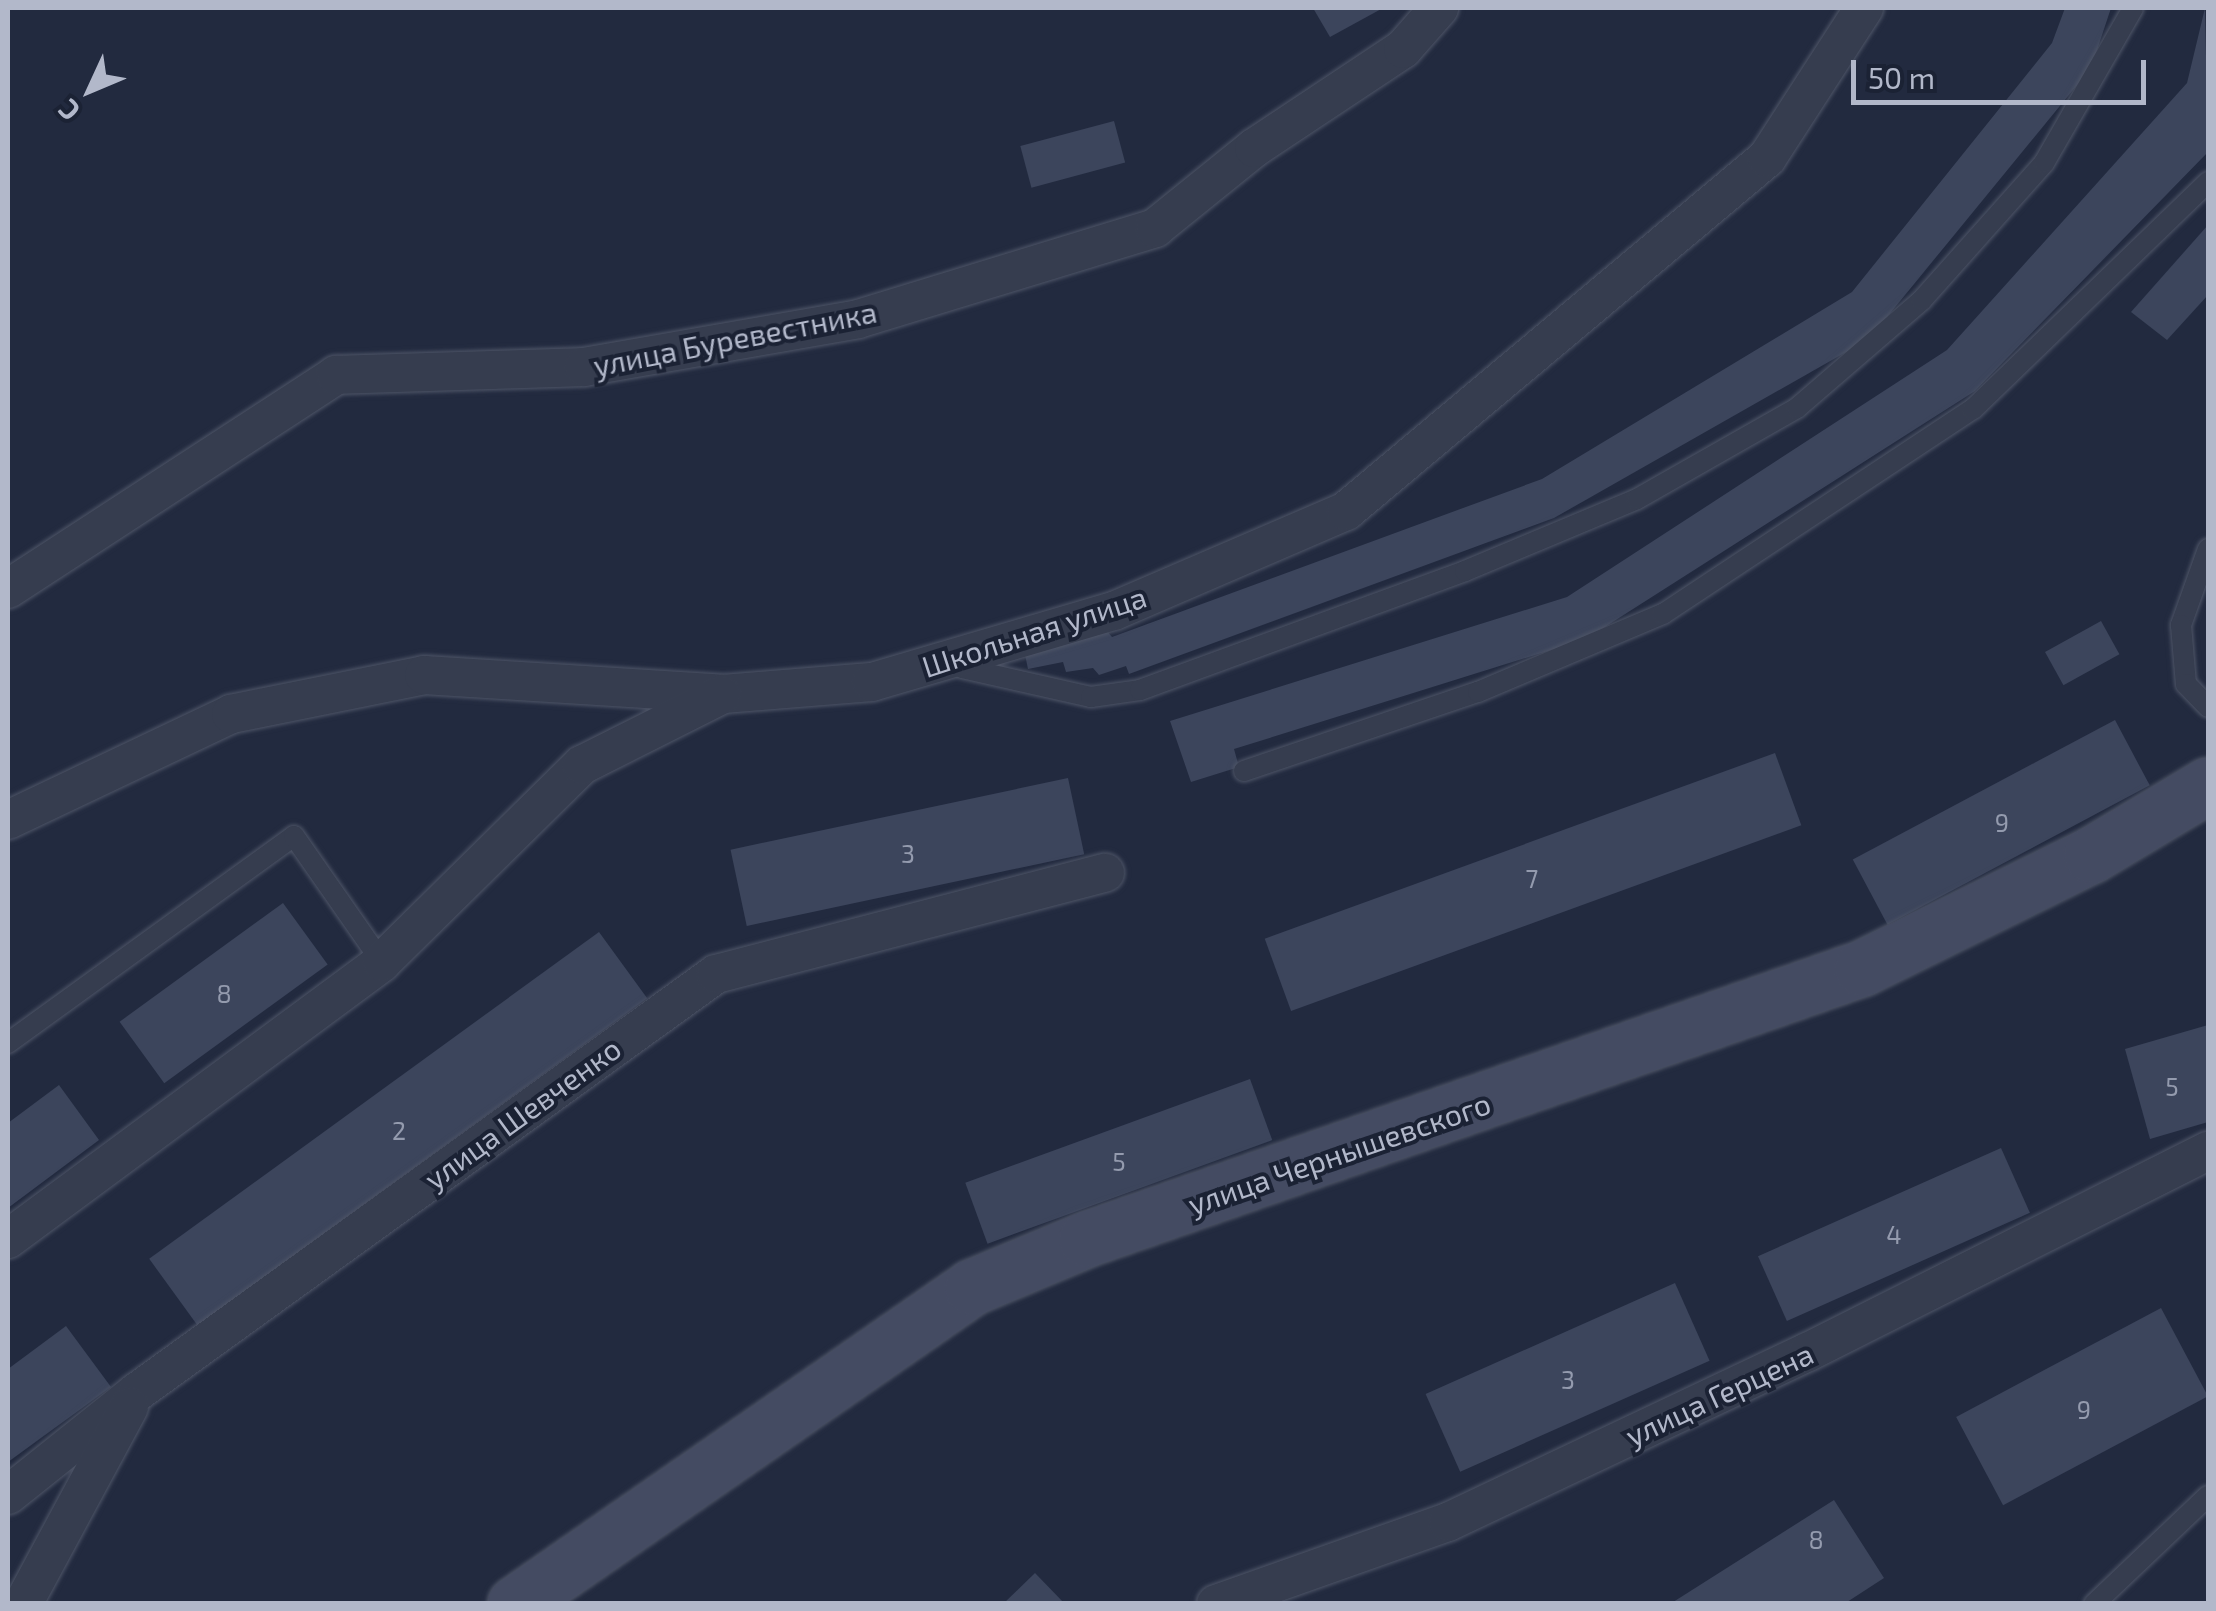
<!DOCTYPE html>
<html>
<head>
<meta charset="utf-8">
<style>
  body { margin:0 }
  #map { position:relative; width:2216px; height:1611px; overflow:hidden; background:#222a3f; font-family:"Exo 2",sans-serif }
  div>[style] { position:absolute }
  .building>* { inset:0; background:#3c455c; transform-origin:0 0 }
  .roads { filter:drop-shadow(0 0 2px #4e5567) drop-shadow(0 0 2px #4e5567) }
  .service>* { height:20px; margin:-10px; padding:0 10px; transform-origin:10px; border-radius:10px; background:#363d4f }
  .minor>* { height:38px; margin:-19px; padding:0 19px; transform-origin:19px; border-radius:19px; background:#363d4f }
  .secondary>* { height:55px; margin:-27.5px; padding:0 27.5px; transform-origin:27.5px; border-radius:27.5px; background:#444b62 }
  span { translate:-50% -50%; white-space:nowrap; text-align:center; line-height:1.15; -webkit-text-stroke:8px #1b2234; paint-order:stroke }
  .number-label { font-size:25px; color:#949bae }
  .number-label span { -webkit-text-stroke-width:0 }
  .street-label { font-size:30px; color:#b2b8ca }
  .frame { position:absolute; inset:0; border:10px solid #b2b8ca; pointer-events:none }
  .north { position:absolute; left:40px; top:40px; width:100px; height:100px; -webkit-text-stroke:8px #1b2234; paint-order:stroke; rotate:226deg; font-size:28px; font-weight:700; line-height:40px; text-align:center; color:#b2b8ca }
  .north::after { content:''; display:block; margin:auto; width:35px; height:45px; background:#b2b8ca; clip-path:polygon(50% 0,100% 100%,50% 72%,0 100%) }
  .scale { position:absolute; left:1851px; top:60px; width:295px; height:45px; box-sizing:border-box; border:5px solid #b2b8ca; border-top:0; padding-left:12px; font-size:30px; line-height:35px; white-space:nowrap; color:#b2b8ca; -webkit-text-stroke:8px #1b2234; paint-order:stroke }
</style>
</head>
<body>
<div id="map">
  <div class="building">
    <div style="clip-path:polygon(1313px 8px,1383px 8px,1330px 37px)"></div>
    <div style="clip-path:polygon(2065px 8px,2111px 8px,2091px 68px,1869px 339px,1554px 518px,1129px 674px,1126px 666px,1099px 675px,1093px 668px,1066px 672px,1063px 662px,1028px 669px,1023px 645px,1106px 630px,1112px 637px,1542px 479px,1852px 292px,2052px 43px)"></div>
    <div style="clip-path:polygon(2205px 8px,2208px 152px,1975px 391px,1586px 639px,1234px 749px,1239px 767px,1191px 782px,1170px 721px,1567px 597px,1947px 350px,2187px 83px)"></div>
    <div style="left:1114px;top:121px;width:43px;height:97px;rotate:75deg"></div>
    <div style="clip-path:polygon(2208px 225px,2208px 295px,2167px 340px,2131px 312px)"></div>
    <div style="left:2101px;top:621px;width:38px;height:64px;rotate:61deg"></div>
    <div style="left:2115px;top:720px;width:74px;height:297px;rotate:62deg"></div>
    <div style="left:1775px;top:753px;width:77px;height:543px;rotate:70deg"></div>
    <div style="left:1068px;top:778px;width:78px;height:345px;rotate:78deg"></div>
    <div style="left:283px;top:903px;width:76px;height:202px;rotate:54deg"></div>
    <div style="left:599px;top:932px;width:82px;height:556px;rotate:54deg"></div>
    <div style="clip-path:polygon(2208px 1025px,2208px 1122px,2150px 1139px,2125px 1049px)"></div>
    <div style="left:1250px;top:1079px;width:65px;height:303px;rotate:70deg"></div>
    <div style="clip-path:polygon(59px 1085px,99px 1140px,8px 1208px,8px 1123px)"></div>
    <div style="left:2001px;top:1148px;width:71px;height:266px;rotate:66deg"></div>
    <div style="left:1675px;top:1283px;width:85px;height:273px;rotate:66deg"></div>
    <div style="left:2161px;top:1308px;width:100px;height:232px;rotate:62deg"></div>
    <div style="clip-path:polygon(66px 1326px,111px 1387px,8px 1462px,8px 1369px)"></div>
    <div style="clip-path:polygon(1834px 1500px,1884px 1578px,1844px 1604px,1670px 1604px)"></div>
    <div style="clip-path:polygon(1035px 1573px,1065px 1604px,1003px 1604px)"></div>
  </div>
  <div class="roads">
    <div class="service">
      <div style="left:2208px;top:549px;width:81px;rotate:109.6deg"></div>
      <div style="left:2181px;top:625px;width:59px;rotate:85.2deg"></div>
      <div style="left:2186px;top:684px;width:32px;rotate:46deg"></div>
      <div style="left:962px;top:668px;width:132px;rotate:12.7deg"></div>
      <div style="left:1091px;top:697px;width:49px;rotate:-8.1deg"></div>
      <div style="left:1140px;top:690px;width:346px;rotate:-20.1deg"></div>
      <div style="left:1465px;top:571px;width:186px;rotate:-22.7deg"></div>
      <div style="left:1637px;top:499px;width:184px;rotate:-29.6deg"></div>
      <div style="left:1797px;top:408px;width:165px;rotate:-40.8deg"></div>
      <div style="left:1922px;top:300px;width:183px;rotate:-48.3deg"></div>
      <div style="left:2044px;top:163px;width:179px;rotate:-60.1deg"></div>
      <div style="left:1244px;top:771px;width:247px;rotate:-18.7deg"></div>
      <div style="left:1478px;top:692px;width:201px;rotate:-22.9deg"></div>
      <div style="left:1663px;top:614px;width:372px;rotate:-33.5deg"></div>
      <div style="left:1973px;top:409px;width:327px;rotate:-44deg"></div>
      <div style="left:8px;top:1043px;width:353px;rotate:-35.9deg"></div>
      <div style="left:294px;top:836px;width:154px;rotate:55.1deg"></div>
      <div style="left:2094px;top:1604px;width:157px;rotate:-43.5deg"></div>
    </div>
    <div class="minor">
      <div style="left:8px;top:589px;width:392px;rotate:-33.1deg"></div>
      <div style="left:336px;top:375px;width:248px;rotate:-1.8deg"></div>
      <div style="left:584px;top:367px;width:278px;rotate:-9.9deg"></div>
      <div style="left:858px;top:319px;width:311px;rotate:-17deg"></div>
      <div style="left:1155px;top:228px;width:127px;rotate:-38.9deg"></div>
      <div style="left:1254px;top:148px;width:179px;rotate:-33.6deg"></div>
      <div style="left:1403px;top:49px;width:55px;rotate:-48.7deg"></div>
      <div style="left:8px;top:820px;width:247px;rotate:-25.4deg"></div>
      <div style="left:231px;top:714px;width:197px;rotate:-11.4deg"></div>
      <div style="left:424px;top:675px;width:300px;rotate:3.6deg"></div>
      <div style="left:723px;top:694px;width:149px;rotate:-4.6deg"></div>
      <div style="left:872px;top:682px;width:252px;rotate:-16.4deg"></div>
      <div style="left:1114px;top:611px;width:253px;rotate:-23.3deg"></div>
      <div style="left:1346px;top:511px;width:549px;rotate:-39.98deg"></div>
      <div style="left:1767px;top:158px;width:179px;rotate:-57.1deg"></div>
      <div style="left:8px;top:1239px;width:465px;rotate:-36.5deg"></div>
      <div style="left:382px;top:962px;width:281px;rotate:-44.6deg"></div>
      <div style="left:582px;top:765px;width:156px;rotate:-26.7deg"></div>
      <div style="left:8px;top:1495px;width:165px;rotate:-38.6deg"></div>
      <div style="left:137px;top:1392px;width:714px;rotate:-35.83deg"></div>
      <div style="left:716px;top:974px;width:402px;rotate:-14.6deg"></div>
      <div style="left:23px;top:1604px;width:224px;rotate:-61.7deg"></div>
      <div style="left:1216px;top:1604px;width:246px;rotate:-19.5deg"></div>
      <div style="left:1448px;top:1522px;width:398px;rotate:-25.3deg"></div>
      <div style="left:1808px;top:1352px;width:448px;rotate:-26.7deg"></div>
    </div>
    <div class="secondary">
      <div style="left:515px;top:1604px;width:556px;rotate:-34.75deg"></div>
      <div style="left:972px;top:1287px;width:124px;rotate:-22.8deg"></div>
      <div style="left:1086px;top:1239px;width:822px;rotate:-19.25deg"></div>
      <div style="left:1862px;top:968px;width:255px;rotate:-26.3deg"></div>
      <div style="left:2091px;top:855px;width:136px;rotate:-30.9deg"></div>
    </div>
  </div>
  <div class="number-label">
    <span style="left:2002px;top:822px">9</span>
    <span style="left:908px;top:853px">3</span>
    <span style="left:1532px;top:878px">7</span>
    <span style="left:224px;top:993px">8</span>
    <span style="left:2172px;top:1086px">5</span>
    <span style="left:399px;top:1130px">2</span>
    <span style="left:1119px;top:1161px">5</span>
    <span style="left:1894px;top:1234px">4</span>
    <span style="left:1568px;top:1379px">3</span>
    <span style="left:2084px;top:1409px">9</span>
    <span style="left:1816px;top:1539px">8</span>
  </div>
  <div class="street-label">
    <span style="left:735px;top:338px;rotate:-11deg">улица Буревестника</span>
    <span style="left:1034px;top:631px;rotate:-18deg">Школьная улица</span>
    <span style="left:522px;top:1113px;rotate:-36deg">улица Шевченко</span>
    <span style="left:1339px;top:1153px;rotate:-19deg">улица Чернышевского</span>
    <span style="left:1719px;top:1394px;rotate:-25deg">улица Герцена</span>
  </div>
  <div class="frame"></div>
  <div class="north">С</div>
  <div class="scale">50 m</div>
</div>
</body>
</html>
